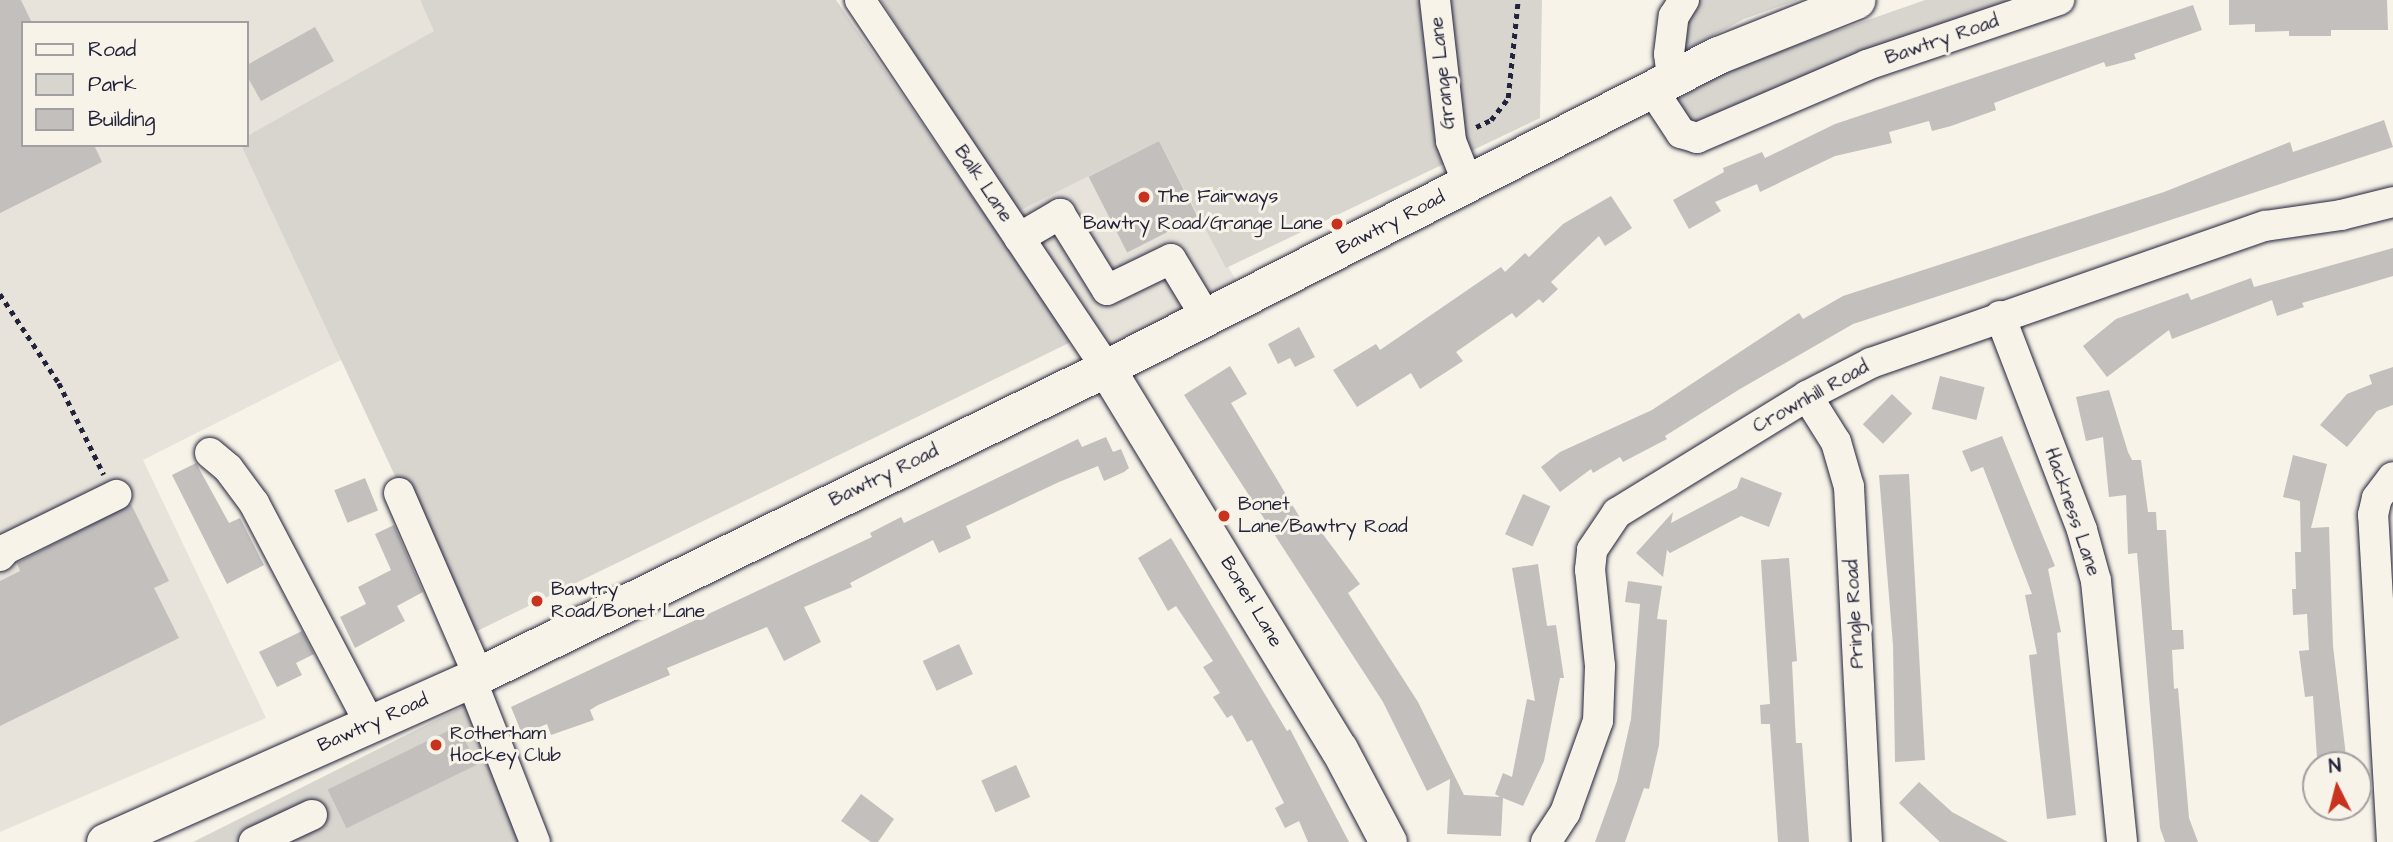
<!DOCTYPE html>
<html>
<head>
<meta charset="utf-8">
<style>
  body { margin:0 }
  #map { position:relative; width:2393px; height:842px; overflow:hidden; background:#f7f3e8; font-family:"Architects Daughter",sans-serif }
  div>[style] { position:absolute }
  .built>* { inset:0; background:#e7e3db }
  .green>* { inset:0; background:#d8d5cf }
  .building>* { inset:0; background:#c2bfbd; transform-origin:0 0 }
  .path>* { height:4.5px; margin-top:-2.25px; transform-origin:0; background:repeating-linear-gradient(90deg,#22223b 0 5px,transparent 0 10px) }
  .roads { filter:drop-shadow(0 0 2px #22223b) drop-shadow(0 0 2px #22223b) }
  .minor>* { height:30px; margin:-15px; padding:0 15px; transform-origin:15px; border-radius:15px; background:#f7f3e8 }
  .major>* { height:37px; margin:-18.5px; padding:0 18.5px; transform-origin:18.5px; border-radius:18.5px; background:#f7f3e8 }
  .dots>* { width:19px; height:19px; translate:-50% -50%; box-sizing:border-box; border:4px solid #f7f3e8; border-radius:50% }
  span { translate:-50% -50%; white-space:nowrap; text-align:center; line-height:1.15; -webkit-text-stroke:6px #f7f3e8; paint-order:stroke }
  .street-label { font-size:19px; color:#22223b }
  .poi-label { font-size:19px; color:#22223b }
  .left { translate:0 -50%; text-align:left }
  .right { translate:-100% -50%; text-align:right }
  .legend { position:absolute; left:21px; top:21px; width:228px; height:126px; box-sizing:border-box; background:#f7f3e8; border:2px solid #a29fa3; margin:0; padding:9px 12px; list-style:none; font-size:21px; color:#22223b }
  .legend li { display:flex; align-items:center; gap:14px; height:35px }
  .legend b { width:35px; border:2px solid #a29fa3 }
  .north { position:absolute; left:2302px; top:751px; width:70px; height:70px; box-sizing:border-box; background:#f7f3e8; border:2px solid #a29fa3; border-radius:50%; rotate:354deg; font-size:19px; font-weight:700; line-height:28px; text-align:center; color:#22223b }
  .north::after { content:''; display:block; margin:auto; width:24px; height:32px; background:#c8321e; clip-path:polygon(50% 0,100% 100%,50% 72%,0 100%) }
</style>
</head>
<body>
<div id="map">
  <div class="built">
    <div style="clip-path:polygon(0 0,420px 0,435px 31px,247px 136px,247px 23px,23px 23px,23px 145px,241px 145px,343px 359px,143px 460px,266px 718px,0 832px)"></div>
    <div style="clip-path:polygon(1159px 141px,1245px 297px,1106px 368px,1005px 217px)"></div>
  </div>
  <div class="green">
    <div style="clip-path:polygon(420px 0,836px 0,1073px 341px,469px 635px,241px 145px,247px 145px,247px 136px,434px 31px)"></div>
    <div style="clip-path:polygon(881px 0,1542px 0,1540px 118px,1226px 268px,1159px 141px,1015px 213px)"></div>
    <div style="clip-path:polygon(1696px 0,1798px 0,1744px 19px,1680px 53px,1682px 26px)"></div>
    <div style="clip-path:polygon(1925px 0,2035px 0,1691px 126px,1674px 110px,1680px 98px,1737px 66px)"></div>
    <div style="clip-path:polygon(470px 703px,523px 842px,193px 842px)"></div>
  </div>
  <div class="building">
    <div style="clip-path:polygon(0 0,21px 0,32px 23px,23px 23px,23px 145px,94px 145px,102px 162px,0 213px)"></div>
    <div style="clip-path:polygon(2229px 0,2387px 0,2388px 30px,2331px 30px,2331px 36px,2289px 36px,2289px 31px,2255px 32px,2255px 24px,2229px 25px)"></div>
    <div style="clip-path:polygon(2193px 5px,2202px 30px,2134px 54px,2136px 59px,2106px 67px,2104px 62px,1994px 103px,1996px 110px,1951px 126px,1932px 131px,1929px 121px,1889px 132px,1892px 143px,1835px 156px,1760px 192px,1757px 184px,1715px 202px,1721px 211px,1689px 229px,1673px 200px,1724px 172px,1723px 168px,1762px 152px,1765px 158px,1835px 124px)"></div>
    <div style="clip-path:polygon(315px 27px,334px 61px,261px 101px,247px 76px,247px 65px)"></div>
    <div style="clip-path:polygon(2384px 120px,2393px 147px,1853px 324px,1740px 389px,1665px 436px,1667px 439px,1623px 462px,1620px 457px,1593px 473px,1591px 469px,1560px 492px,1541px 467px,1560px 452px,1652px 410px,1799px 313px,1803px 319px,1843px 296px,2164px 192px,2290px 142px,2293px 152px)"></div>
    <div style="left:1159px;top:141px;width:85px;height:79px;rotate:63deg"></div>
    <div style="clip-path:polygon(1611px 196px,1632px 228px,1605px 246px,1599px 236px,1551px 282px,1558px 289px,1543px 303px,1539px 299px,1516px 318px,1512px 313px,1456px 352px,1463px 361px,1420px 389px,1411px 373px,1357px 407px,1333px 370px,1376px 344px,1380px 350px,1501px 267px,1505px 272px,1525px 253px,1529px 257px,1563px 224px)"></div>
    <div style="clip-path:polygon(2393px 248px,2393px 276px,2302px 303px,2304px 307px,2277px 316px,2272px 300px,2172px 339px,2169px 330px,2107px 377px,2083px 346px,2116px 319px,2188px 293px,2191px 300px,2251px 278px,2254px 287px)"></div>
    <div style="clip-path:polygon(1299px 327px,1315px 357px,1295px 367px,1290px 358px,1278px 364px,1268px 344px)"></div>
    <div style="clip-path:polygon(1230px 366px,1247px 394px,1231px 403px,1308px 531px,1316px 525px,1360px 584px,1348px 593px,1418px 702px,1464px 795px,1500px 797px,1495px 794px,1503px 773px,1512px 777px,1527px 699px,1535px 701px,1512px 568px,1538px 564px,1547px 626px,1556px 625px,1564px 678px,1560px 678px,1544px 761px,1523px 806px,1503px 798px,1501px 836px,1447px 834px,1450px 779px,1427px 791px,1383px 702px,1184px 395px)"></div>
    <div style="clip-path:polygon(2393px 367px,2393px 405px,2377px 411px,2347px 447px,2320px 425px,2347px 394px,2372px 384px,2369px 375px)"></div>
    <div style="left:1940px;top:376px;width:46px;height:34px;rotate:14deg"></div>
    <div style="clip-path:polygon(2109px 390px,2128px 452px,2132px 460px,2141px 460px,2148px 512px,2156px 512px,2157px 530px,2166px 530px,2172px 630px,2183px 630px,2184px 649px,2172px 650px,2174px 689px,2178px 688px,2189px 818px,2198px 842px,2165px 842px,2160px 828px,2137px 553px,2128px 554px,2126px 495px,2109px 497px,2103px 437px,2086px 441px,2076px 397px)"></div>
    <div style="left:1892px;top:394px;width:28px;height:42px;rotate:44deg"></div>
    <div style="clip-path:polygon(2002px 436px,2055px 566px,2048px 569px,2061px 632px,2057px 633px,2076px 815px,2047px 819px,2029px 655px,2037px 654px,2025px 595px,2032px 594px,1983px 467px,1971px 472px,1962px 451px)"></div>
    <div style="clip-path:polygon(1106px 437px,1113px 452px,1121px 449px,1129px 468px,1124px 472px,1104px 481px,1098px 466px,1059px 482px,966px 526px,971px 538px,939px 553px,933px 540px,850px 583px,852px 587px,804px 607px,821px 642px,784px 661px,767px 627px,667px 668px,670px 675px,598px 705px,590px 710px,594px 720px,551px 735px,547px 724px,522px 734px,511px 707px,872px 537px,870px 533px,901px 517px,904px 523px,1078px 439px,1082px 447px)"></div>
    <div style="clip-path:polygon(2293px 455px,2327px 464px,2311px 528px,2329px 527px,2333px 646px,2346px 756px,2317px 758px,2313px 696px,2305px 697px,2299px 651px,2309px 650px,2307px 614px,2293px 615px,2292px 589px,2296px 589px,2295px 552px,2301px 552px,2300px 501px,2283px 497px)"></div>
    <div style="clip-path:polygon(196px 463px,229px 523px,240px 518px,264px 565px,227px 584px,172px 475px)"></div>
    <div style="clip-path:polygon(1909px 474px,1925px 760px,1895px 762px,1893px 645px,1879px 475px)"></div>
    <div style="clip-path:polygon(1741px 477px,1782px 493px,1769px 527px,1741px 516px,1670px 553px,1667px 550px,1663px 577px,1636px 553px,1673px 512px,1671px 523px,1737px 488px)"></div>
    <div style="left:365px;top:478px;width:35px;height:33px;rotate:68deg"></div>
    <div style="left:1523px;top:494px;width:30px;height:44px;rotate:24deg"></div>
    <div style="clip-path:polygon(131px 504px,169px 581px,154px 588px,179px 638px,0 726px,0 581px,20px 571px,17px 563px)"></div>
    <div style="clip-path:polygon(394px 525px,423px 592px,397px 606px,405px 621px,355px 648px,340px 617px,366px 604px,358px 587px,391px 570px,375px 534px)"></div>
    <div style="clip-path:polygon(1171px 538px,1287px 731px,1290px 729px,1349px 842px,1308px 842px,1299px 821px,1285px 828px,1275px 808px,1284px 803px,1252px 740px,1247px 742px,1232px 715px,1227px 718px,1213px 697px,1220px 693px,1203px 667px,1213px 661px,1176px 606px,1168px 611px,1138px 558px)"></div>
    <div style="clip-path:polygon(1789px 558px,1797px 661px,1792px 662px,1796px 743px,1802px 743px,1809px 842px,1778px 842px,1770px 724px,1761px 724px,1760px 705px,1770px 704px,1761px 560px)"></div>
    <div style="clip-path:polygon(1628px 581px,1662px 586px,1657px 619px,1667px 620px,1659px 745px,1649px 789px,1644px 788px,1625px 842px,1595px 842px,1617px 781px,1631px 719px,1640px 604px,1625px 602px)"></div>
    <div style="clip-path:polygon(302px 631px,314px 654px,296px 663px,302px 675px,277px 687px,259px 652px)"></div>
    <div style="left:959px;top:644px;width:33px;height:40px;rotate:65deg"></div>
    <div style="left:458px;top:726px;width:43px;height:145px;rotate:64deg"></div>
    <div style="left:1016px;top:765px;width:35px;height:38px;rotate:66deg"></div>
    <div style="clip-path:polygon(1919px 782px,1952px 812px,2008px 842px,1940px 842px,1899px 803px)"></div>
    <div style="clip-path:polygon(861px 794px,894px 819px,878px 842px,871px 842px,841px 821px)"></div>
  </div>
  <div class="path">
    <div style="left:1476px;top:127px;width:17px;rotate:-25deg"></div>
    <div style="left:1491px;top:120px;width:28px;rotate:-52deg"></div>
    <div style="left:1508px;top:98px;width:99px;rotate:-84.2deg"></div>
    <div style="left:0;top:294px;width:107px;rotate:56.5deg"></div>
    <div style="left:59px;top:383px;width:102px;rotate:63.9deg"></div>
  </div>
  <div class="roads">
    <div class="minor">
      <div style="left:860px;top:0;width:443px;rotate:56.2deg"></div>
      <div style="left:1435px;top:0;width:142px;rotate:83.5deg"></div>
      <div style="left:1451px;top:141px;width:46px;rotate:68.4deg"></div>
      <div style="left:1672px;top:78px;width:24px;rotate:-97deg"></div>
      <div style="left:1669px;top:54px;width:38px;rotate:-83deg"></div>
      <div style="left:1674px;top:16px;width:19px;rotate:-58deg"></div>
      <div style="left:1652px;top:89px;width:53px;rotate:56.6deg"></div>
      <div style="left:1681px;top:133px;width:17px;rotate:17deg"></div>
      <div style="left:1697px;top:138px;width:185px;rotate:-23.2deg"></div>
      <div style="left:1867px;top:65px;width:203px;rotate:-18.7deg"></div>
      <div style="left:1019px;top:238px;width:48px;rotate:-30.3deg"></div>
      <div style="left:1060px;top:214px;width:89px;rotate:58.3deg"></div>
      <div style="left:1107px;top:290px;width:71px;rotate:-25.8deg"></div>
      <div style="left:1171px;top:259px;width:68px;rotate:58.9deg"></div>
      <div style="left:2000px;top:316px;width:229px;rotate:69deg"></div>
      <div style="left:2082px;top:530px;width:53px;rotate:74.6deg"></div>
      <div style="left:2096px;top:581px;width:262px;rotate:84.3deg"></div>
      <div style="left:1807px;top:396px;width:54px;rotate:57.8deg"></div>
      <div style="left:1836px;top:442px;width:47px;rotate:73.9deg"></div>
      <div style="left:1849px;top:487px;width:355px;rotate:87.1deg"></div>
      <div style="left:210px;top:453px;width:23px;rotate:40deg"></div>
      <div style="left:228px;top:468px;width:44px;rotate:53.4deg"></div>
      <div style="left:254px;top:503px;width:250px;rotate:62.3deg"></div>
      <div style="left:399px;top:493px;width:198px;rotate:66.5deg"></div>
      <div style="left:0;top:556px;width:9px;rotate:-49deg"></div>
      <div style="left:6px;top:549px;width:123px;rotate:-26.1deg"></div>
      <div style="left:471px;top:679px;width:175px;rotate:68.6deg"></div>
      <div style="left:254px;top:842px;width:64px;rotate:-25deg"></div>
      <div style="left:1546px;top:842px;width:35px;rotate:-57deg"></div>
      <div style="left:1565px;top:813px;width:98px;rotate:-70.3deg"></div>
      <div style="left:1598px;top:721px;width:55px;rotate:-87.9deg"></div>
      <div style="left:1600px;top:666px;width:97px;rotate:-95.9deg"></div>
      <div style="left:1590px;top:570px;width:20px;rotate:-84deg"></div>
      <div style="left:1592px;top:550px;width:45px;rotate:-56deg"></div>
      <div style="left:1617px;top:513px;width:223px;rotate:-31.6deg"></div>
      <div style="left:1807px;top:396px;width:72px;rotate:-27.3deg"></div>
      <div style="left:1871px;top:363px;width:417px;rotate:-19.2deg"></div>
      <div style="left:2265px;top:226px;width:77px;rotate:-8.2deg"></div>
      <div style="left:2341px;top:215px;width:54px;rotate:-14deg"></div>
      <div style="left:2392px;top:842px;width:328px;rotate:-93.3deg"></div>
      <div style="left:2373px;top:515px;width:17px;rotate:-77deg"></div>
      <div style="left:2377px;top:498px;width:26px;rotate:-53deg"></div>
    </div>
    <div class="major">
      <div style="left:1106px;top:368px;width:447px;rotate:58.6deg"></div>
      <div style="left:1339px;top:749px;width:105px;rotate:62.2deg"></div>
      <div style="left:105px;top:842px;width:401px;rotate:-24deg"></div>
      <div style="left:471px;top:679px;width:707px;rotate:-26.09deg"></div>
      <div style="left:1106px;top:368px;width:687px;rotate:-27.09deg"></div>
      <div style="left:1718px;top:55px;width:149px;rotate:-21.7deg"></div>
    </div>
  </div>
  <div class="dots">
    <div style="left:1144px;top:197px;background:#c8321e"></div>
    <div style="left:1337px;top:224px;background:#c8321e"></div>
    <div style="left:1224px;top:516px;background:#c8321e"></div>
    <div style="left:537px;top:601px;background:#c8321e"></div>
    <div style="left:436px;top:745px;background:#c8321e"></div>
  </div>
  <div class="street-label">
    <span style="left:1942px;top:40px;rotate:-19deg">Bawtry Road</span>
    <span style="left:1443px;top:73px;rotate:-96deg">Grange Lane</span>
    <span style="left:983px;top:184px;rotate:56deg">Balk Lane</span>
    <span style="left:1391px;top:223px;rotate:-27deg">Bawtry Road</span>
    <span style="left:1811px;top:397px;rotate:-29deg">Crownhill Road</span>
    <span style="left:884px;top:476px;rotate:-26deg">Bawtry Road</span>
    <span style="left:2072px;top:512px;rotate:71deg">Hackness Lane</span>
    <span style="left:1251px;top:602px;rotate:59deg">Bonet Lane</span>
    <span style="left:1855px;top:614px;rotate:-93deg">Pringle Road</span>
    <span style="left:373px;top:723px;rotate:-24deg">Bawtry Road</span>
  </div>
  <div class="poi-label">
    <span class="left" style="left:1158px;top:197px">The Fairways</span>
    <span class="right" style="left:1323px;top:224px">Bawtry Road/Grange Lane</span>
    <span class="left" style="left:1238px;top:516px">Bonet<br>Lane/Bawtry Road</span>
    <span class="left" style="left:551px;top:601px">Bawtry<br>Road/Bonet Lane</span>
    <span class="left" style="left:450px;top:745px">Rotherham<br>Hockey Club</span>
  </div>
  <ul class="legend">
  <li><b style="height:9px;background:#f7f3e8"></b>Road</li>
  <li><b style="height:19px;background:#d8d5cf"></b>Park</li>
  <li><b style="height:19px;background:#c2bfbd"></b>Building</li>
  </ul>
  <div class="north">N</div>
</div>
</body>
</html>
